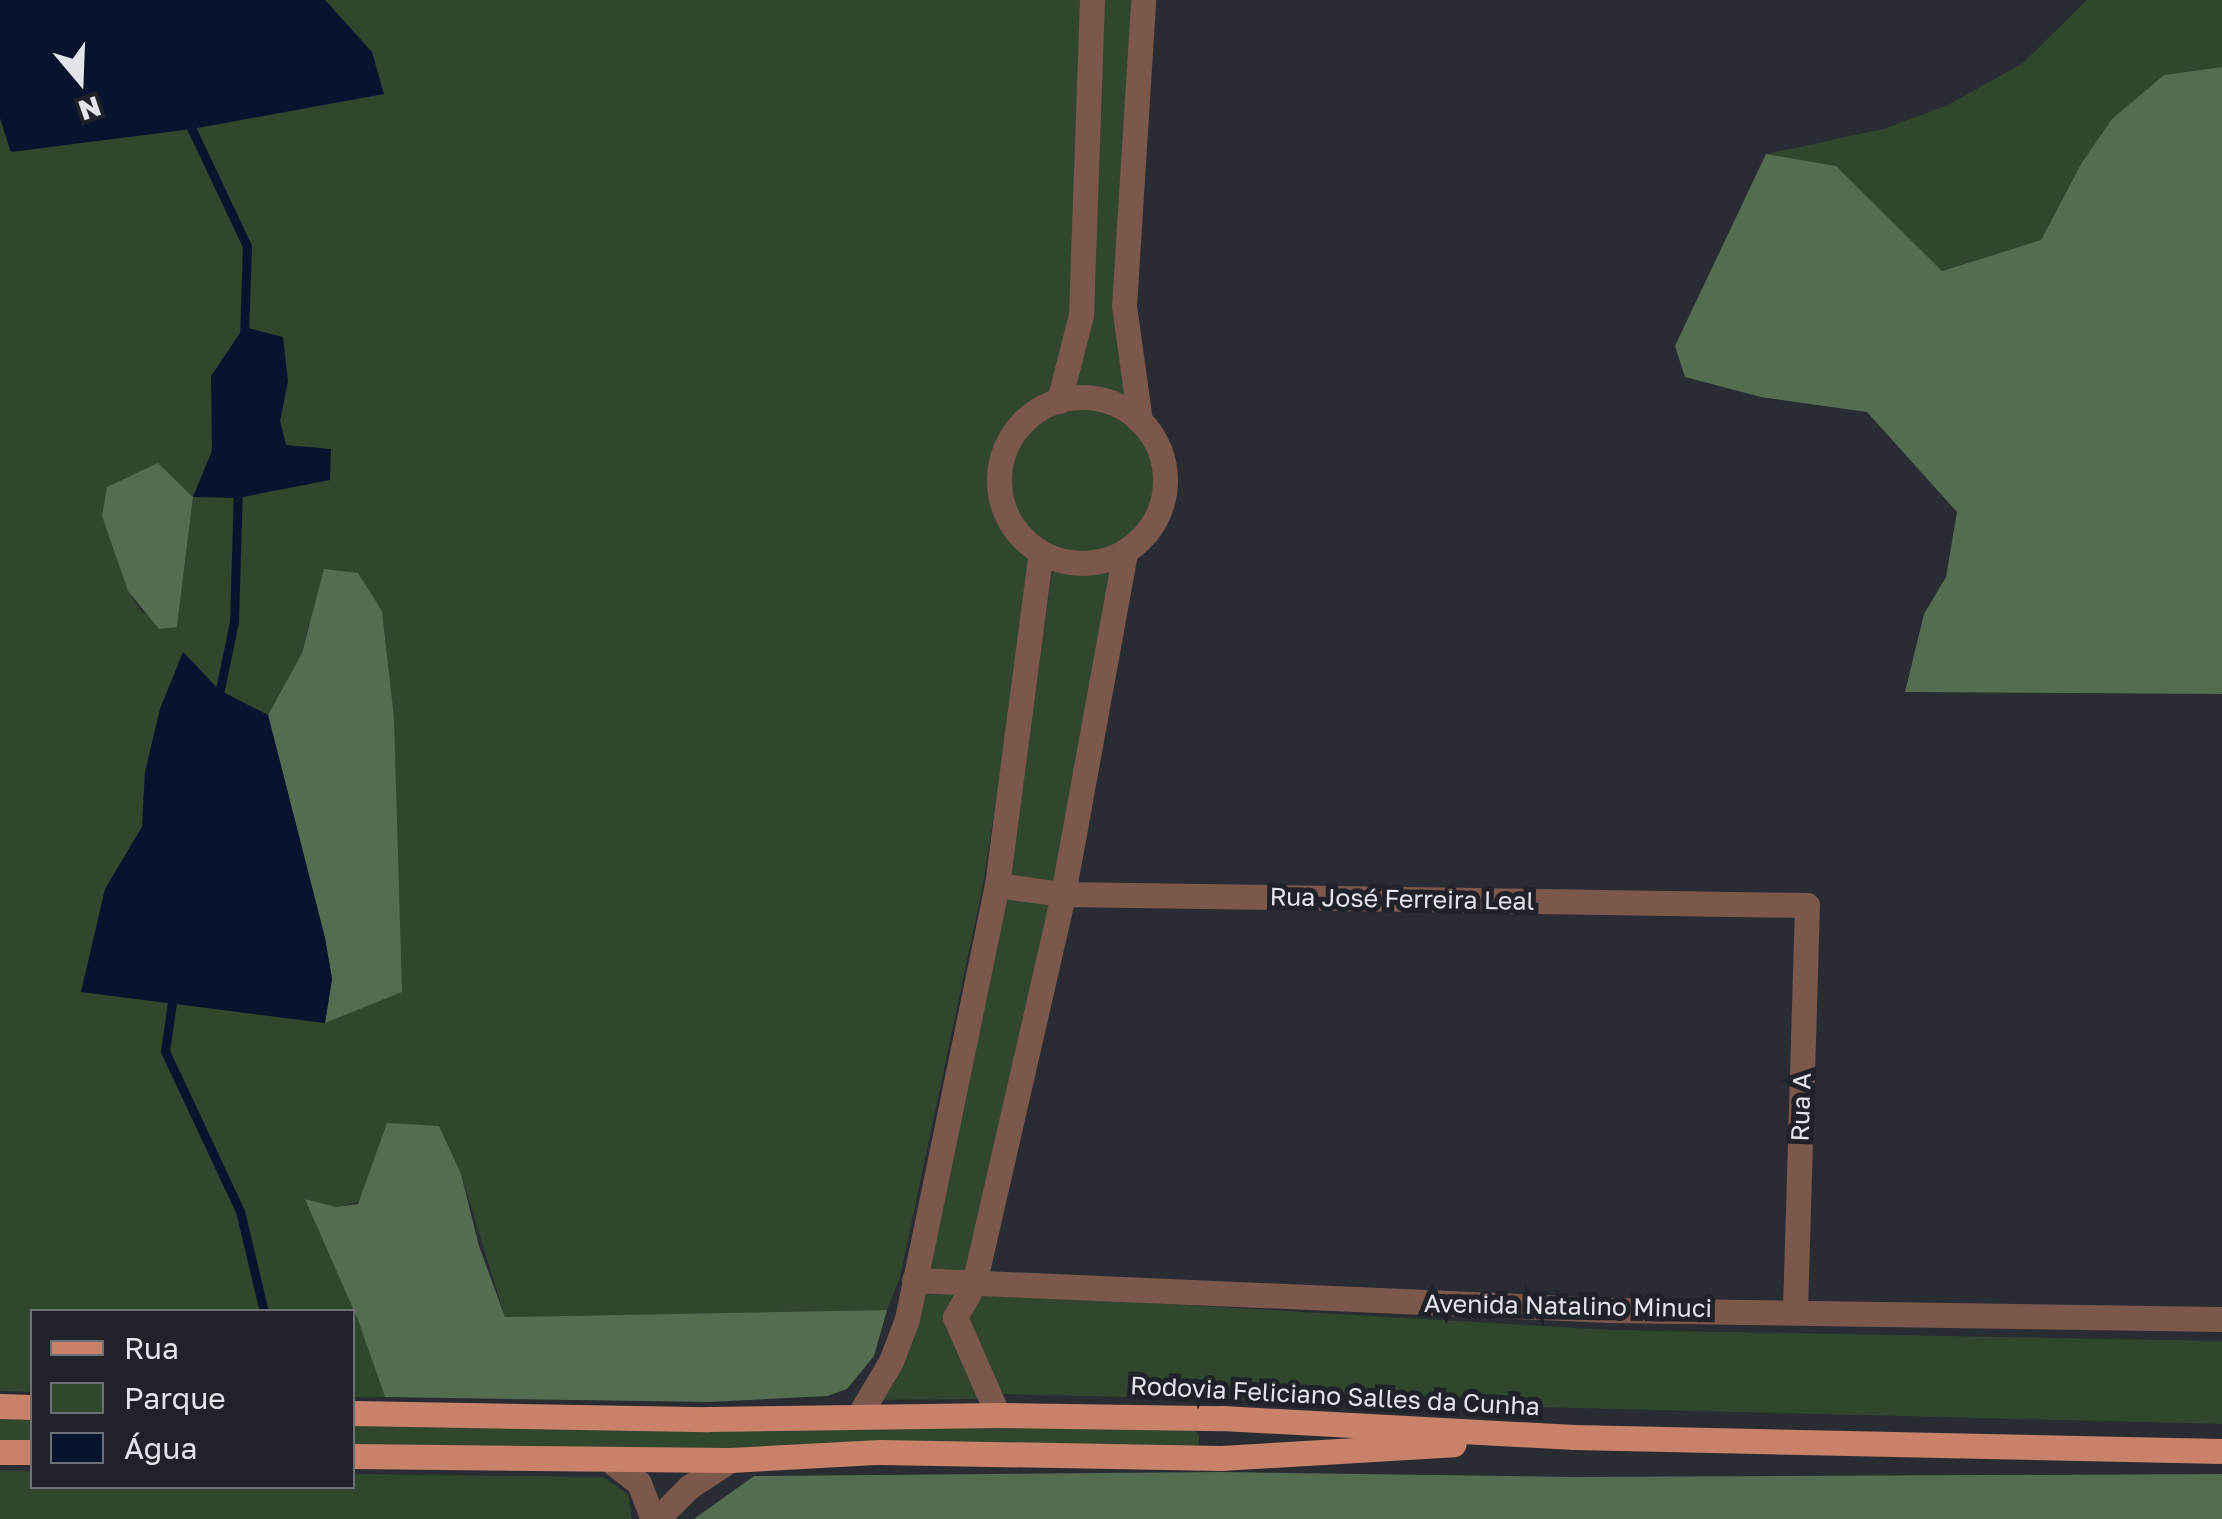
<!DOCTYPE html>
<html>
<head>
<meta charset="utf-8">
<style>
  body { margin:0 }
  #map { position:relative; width:2222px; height:1519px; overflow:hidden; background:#292c33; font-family:"Golos Text",sans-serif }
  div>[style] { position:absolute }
  .green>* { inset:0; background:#30472d; transform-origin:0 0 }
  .round { border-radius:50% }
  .forest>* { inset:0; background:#546d51 }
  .water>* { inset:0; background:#08142d }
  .stream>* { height:9px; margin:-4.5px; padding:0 4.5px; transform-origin:4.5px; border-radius:4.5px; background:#08142d }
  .minor>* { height:25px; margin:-12.5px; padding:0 12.5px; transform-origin:12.5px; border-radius:12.5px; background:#7b574c }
  .minor>.ring { margin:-12.5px; padding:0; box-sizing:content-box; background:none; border:25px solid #7b574c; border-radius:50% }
  .major>* { height:25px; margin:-12.5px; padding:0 12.5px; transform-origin:12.5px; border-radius:12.5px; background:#c98169 }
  span { translate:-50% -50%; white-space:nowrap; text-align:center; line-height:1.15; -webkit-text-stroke:10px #1f2229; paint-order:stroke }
  .street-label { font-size:25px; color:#e2e4e9 }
  .legend { position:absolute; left:30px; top:1309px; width:325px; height:180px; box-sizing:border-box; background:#1f2229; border:2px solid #6d7076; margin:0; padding:12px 18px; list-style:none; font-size:30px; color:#e2e4e9 }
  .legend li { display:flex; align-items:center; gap:20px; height:50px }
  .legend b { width:50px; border:2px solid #6d7076 }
  .north { position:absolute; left:30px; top:30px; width:100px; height:100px; -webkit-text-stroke:8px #1f2229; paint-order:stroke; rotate:161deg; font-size:28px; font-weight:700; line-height:40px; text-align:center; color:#e2e4e9 }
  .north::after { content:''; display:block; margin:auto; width:35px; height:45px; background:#e2e4e9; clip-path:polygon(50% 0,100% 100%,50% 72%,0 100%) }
</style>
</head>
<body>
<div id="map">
  <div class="green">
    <div style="clip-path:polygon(evenodd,325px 0,1084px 0,1073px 318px,1052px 395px,1020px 415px,1008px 429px,994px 462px,993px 499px,999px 516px,1019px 546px,1034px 557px,983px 885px,900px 1277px,887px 1310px,505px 1317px,461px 1174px,336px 1208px,306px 1199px,358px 1320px,385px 1397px,353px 1397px,352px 1312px,32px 1312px,32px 1392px,0 1391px,0 118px,10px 151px,383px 94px,371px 52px,325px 0,288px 381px,280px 421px,286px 445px,193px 496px,212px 451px,288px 381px,325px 0,158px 463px,193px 497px,177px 627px,142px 612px,128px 591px,103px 516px,158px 463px,325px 0,382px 611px,394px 717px,401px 992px,325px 1023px,82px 992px,105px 889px,142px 827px,145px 772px,160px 709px,184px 653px,219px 690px,268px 715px,302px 653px,309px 623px,382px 611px)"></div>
    <div style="clip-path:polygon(1097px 0,1138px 0,1125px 400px,1107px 393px,1070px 391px)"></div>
    <div style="clip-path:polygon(2087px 0,2222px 0,2222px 67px,2164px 75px,2081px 164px,2041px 240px,1941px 271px,1836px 166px,1766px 154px,1883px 129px,1948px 105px,2023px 63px)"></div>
    <div class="round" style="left:1008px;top:405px;width:150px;height:150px"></div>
    <div style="clip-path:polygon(1111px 566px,1060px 884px,1008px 874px,1052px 573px,1059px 567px,1086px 571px)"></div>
    <div style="clip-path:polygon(1001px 897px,1053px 897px,970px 1270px,929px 1272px)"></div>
    <div style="clip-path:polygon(916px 1288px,962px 1288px,950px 1319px,985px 1399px,877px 1400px)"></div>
    <div style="clip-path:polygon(982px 1293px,1611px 1330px,2222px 1341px,2222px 1424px,1003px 1394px,972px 1340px,965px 1312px)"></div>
    <div style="left:0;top:1417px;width:32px;height:27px;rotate:2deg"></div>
    <div style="clip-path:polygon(353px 1423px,1192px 1429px,1199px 1435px,1199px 1445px,1187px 1450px,353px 1447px)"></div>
    <div style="clip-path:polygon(0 1470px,32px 1471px,32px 1486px,352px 1486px,353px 1474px,603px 1477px,628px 1494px,632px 1519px,0 1519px)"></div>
  </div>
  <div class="forest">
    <div style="clip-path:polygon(2222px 67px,2222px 694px,1905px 692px,1924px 614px,1946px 577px,1957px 512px,1867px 412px,1761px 397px,1685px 377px,1675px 346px,1766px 154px,1836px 166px,1942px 271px,2041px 240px,2081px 164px,2112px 119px,2164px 75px)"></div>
    <div style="clip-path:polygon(158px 463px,193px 497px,177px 627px,159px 629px,128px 591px,102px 516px,107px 487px)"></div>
    <div style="clip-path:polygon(324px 569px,358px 573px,382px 611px,394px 717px,402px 992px,325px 1023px,332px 979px,325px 938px,268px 715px,302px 653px)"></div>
    <div style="clip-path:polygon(387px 1123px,439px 1126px,461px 1174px,479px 1246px,505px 1317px,887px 1310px,874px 1356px,847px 1389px,827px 1396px,709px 1402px,385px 1397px,358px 1320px,305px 1199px,336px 1207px,358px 1204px)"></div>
    <div style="clip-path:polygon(1221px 1472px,1575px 1477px,2222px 1474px,2222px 1519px,694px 1519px,754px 1476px)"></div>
  </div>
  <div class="water">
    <div style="clip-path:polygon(0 0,325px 0,372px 52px,384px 94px,192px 129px,11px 152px,0 118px)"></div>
    <div style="clip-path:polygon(244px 327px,283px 337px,288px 381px,280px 421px,286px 445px,331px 449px,330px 480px,238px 498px,193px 497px,212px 451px,211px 376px)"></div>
    <div style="clip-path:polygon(183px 652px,219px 690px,268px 715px,325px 938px,332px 979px,325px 1023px,81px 992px,105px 889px,142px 827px,145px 772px,160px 709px)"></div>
  </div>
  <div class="stream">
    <div style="left:187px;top:119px;width:140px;rotate:64.7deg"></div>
    <div style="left:247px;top:246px;width:90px;rotate:91.9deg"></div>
    <div style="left:218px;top:699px;width:79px;rotate:-78.3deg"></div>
    <div style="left:234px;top:622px;width:131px;rotate:-88.3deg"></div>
    <div style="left:173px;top:996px;width:56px;rotate:98.3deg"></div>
    <div style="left:165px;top:1051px;width:177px;rotate:64.9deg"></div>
    <div style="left:240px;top:1211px;width:104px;rotate:76.6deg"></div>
  </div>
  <div class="minor">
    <div class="ring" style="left:999px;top:397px;width:141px;height:141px"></div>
    <div style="left:1059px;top:401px;width:89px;rotate:-75.7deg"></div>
    <div style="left:1081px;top:315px;width:315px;rotate:-88deg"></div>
    <div style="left:1140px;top:421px;width:116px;rotate:-97.9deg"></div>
    <div style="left:1124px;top:306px;width:307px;rotate:-86.4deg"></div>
    <div style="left:997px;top:885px;width:67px;rotate:7.8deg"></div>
    <div style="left:1063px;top:894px;width:744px;rotate:0.85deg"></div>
    <div style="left:1807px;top:905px;width:404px;rotate:91.7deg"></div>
    <div style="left:914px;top:1280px;width:696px;rotate:2.47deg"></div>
    <div style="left:1609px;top:1310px;width:613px;rotate:0.84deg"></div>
    <div style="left:859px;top:1415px;width:63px;rotate:-59.3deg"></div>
    <div style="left:891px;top:1361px;width:45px;rotate:-69.1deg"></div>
    <div style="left:907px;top:1319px;width:443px;rotate:-78.3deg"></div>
    <div style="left:997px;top:885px;width:335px;rotate:-82.5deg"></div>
    <div style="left:998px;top:1415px;width:107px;rotate:-113.7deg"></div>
    <div style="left:955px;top:1317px;width:38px;rotate:-60deg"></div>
    <div style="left:974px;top:1284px;width:400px;rotate:-77.1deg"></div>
    <div style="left:1063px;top:894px;width:348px;rotate:-79.7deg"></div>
    <div style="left:608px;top:1459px;width:39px;rotate:38deg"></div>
    <div style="left:639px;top:1483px;width:39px;rotate:69deg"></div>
    <div style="left:657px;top:1519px;width:45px;rotate:-45deg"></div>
    <div style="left:689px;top:1487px;width:49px;rotate:-33.4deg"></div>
  </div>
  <div class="major">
    <div style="left:0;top:1406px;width:32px;rotate:2deg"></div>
    <div style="left:352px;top:1413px;width:356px;rotate:1deg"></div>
    <div style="left:708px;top:1419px;width:290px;rotate:-0.8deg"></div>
    <div style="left:998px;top:1415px;width:224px;rotate:0.8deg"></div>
    <div style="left:1222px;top:1418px;width:353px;rotate:3.1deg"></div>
    <div style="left:1574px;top:1437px;width:648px;rotate:1.24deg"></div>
    <div style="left:0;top:1452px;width:32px"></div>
    <div style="left:352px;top:1456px;width:378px;rotate:0.6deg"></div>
    <div style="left:730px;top:1460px;width:150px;rotate:-3.1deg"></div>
    <div style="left:880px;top:1452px;width:341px;rotate:1deg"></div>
    <div style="left:1221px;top:1458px;width:233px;rotate:-3.4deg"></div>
  </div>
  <div class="street-label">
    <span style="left:1402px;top:899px;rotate:1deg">Rua José Ferreira Leal</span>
    <span style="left:1801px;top:1107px;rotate:-88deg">Rua A</span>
    <span style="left:1568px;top:1306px;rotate:1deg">Avenida Natalino Minuci</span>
    <span style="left:1335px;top:1396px;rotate:3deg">Rodovia Feliciano Salles da Cunha</span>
  </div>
  <ul class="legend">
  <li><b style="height:12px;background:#c98169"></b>Rua</li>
  <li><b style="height:28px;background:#30472d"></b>Parque</li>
  <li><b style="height:28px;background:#08142d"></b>Água</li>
  </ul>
  <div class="north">N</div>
</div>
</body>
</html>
